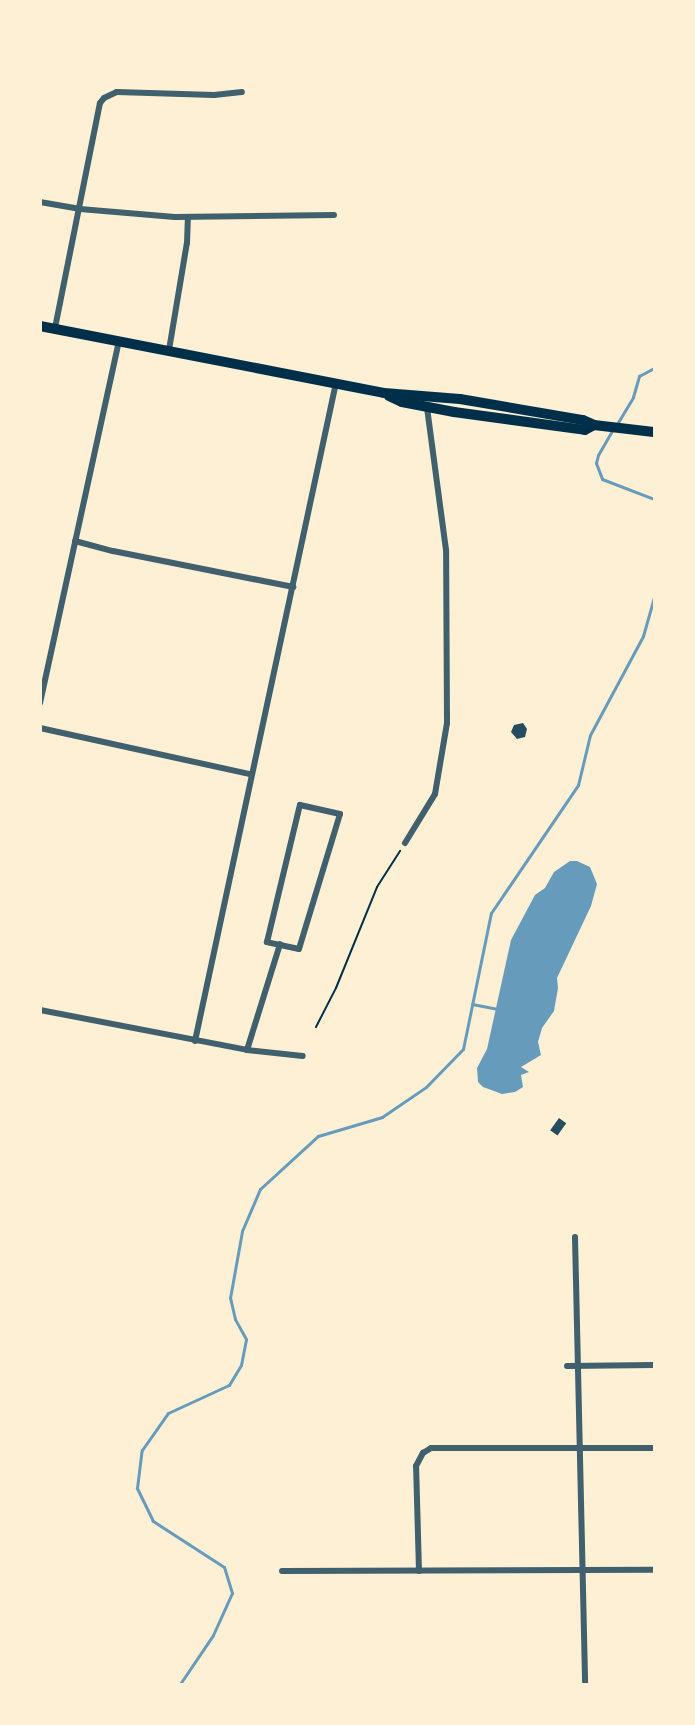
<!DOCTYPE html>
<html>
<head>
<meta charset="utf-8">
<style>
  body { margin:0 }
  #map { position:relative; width:695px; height:1725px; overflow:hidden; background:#fdf0d5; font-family:Raleway,sans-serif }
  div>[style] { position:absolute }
  .water>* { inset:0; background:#669bbc }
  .stream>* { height:3px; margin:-1.5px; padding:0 1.5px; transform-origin:1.5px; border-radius:1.5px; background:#669bbc }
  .building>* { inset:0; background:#264d5e; transform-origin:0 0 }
  .path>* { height:2px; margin:-1px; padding:0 1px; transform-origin:1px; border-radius:1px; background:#003049 }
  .minor>* { height:6px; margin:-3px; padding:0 3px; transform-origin:3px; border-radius:3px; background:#3f606c }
  .primary>* { height:10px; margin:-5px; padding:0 5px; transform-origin:5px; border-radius:5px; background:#003049 }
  span { translate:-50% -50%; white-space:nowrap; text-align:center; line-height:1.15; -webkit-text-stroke:5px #fdf0d5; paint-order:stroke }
  .frame { position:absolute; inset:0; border:42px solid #fdf0d5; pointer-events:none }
</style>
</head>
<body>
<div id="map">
  <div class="water">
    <div style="clip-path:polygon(570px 861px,577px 861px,590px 867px,597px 884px,591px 906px,557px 978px,558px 988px,554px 1011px,542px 1028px,538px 1042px,541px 1055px,521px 1067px,529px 1072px,521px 1075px,523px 1087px,515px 1092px,502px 1094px,483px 1087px,478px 1082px,477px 1068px,487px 1049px,511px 940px,535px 895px,545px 888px,554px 872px)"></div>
  </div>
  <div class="stream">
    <div style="left:617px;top:424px;width:31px;rotate:-59deg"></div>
    <div style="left:633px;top:397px;width:22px;rotate:-74deg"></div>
    <div style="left:639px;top:376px;width:17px;rotate:-28deg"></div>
    <div style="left:613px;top:429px;width:30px;rotate:120deg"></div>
    <div style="left:598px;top:455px;width:8px;rotate:104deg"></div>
    <div style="left:596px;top:463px;width:17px;rotate:69deg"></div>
    <div style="left:602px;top:479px;width:56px;rotate:21deg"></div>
    <div style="left:472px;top:1004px;width:25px;rotate:11deg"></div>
    <div style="left:180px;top:1684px;width:59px;rotate:-56deg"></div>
    <div style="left:213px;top:1635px;width:46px;rotate:-65.7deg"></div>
    <div style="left:232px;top:1593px;width:27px;rotate:-107deg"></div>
    <div style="left:224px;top:1567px;width:85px;rotate:-147.1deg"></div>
    <div style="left:153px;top:1521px;width:37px;rotate:-116deg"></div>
    <div style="left:137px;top:1488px;width:38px;rotate:-83deg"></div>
    <div style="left:142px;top:1450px;width:45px;rotate:-54.9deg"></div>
    <div style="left:168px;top:1413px;width:67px;rotate:-24.7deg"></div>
    <div style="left:229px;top:1385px;width:23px;rotate:-59deg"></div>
    <div style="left:241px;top:1365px;width:26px;rotate:-79deg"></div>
    <div style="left:246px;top:1339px;width:23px;rotate:-119deg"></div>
    <div style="left:235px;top:1319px;width:22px;rotate:-103deg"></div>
    <div style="left:230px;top:1298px;width:68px;rotate:-79.8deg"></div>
    <div style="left:242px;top:1231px;width:46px;rotate:-66.8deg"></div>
    <div style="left:260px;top:1189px;width:79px;rotate:-42.4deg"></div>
    <div style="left:318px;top:1136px;width:67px;rotate:-16.5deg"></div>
    <div style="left:382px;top:1117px;width:53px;rotate:-34.3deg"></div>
    <div style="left:426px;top:1087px;width:53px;rotate:-45.8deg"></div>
    <div style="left:463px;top:1049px;width:139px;rotate:-78.4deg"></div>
    <div style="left:491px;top:913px;width:155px;rotate:-55.8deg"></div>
    <div style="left:578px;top:785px;width:51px;rotate:-76.5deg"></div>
    <div style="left:590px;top:735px;width:112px;rotate:-61.8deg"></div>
    <div style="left:643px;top:636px;width:41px;rotate:-74.2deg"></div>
  </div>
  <div class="building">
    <div style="clip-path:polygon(523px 723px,527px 729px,525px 737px,517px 739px,511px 732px,514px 725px)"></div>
    <div style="left:559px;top:1118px;width:9px;height:15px;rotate:36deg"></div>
  </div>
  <div class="path">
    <div style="left:316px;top:1027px;width:44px;rotate:-62.9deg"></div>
    <div style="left:336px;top:988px;width:109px;rotate:-67.9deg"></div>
    <div style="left:377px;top:887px;width:43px;rotate:-57.4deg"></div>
  </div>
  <div class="minor">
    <div style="left:40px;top:202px;width:41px;rotate:9.9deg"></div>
    <div style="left:80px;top:209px;width:95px;rotate:4.8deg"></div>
    <div style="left:175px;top:217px;width:159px;rotate:-0.7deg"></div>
    <div style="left:55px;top:328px;width:229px;rotate:-78.7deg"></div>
    <div style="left:100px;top:103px;width:6px;rotate:-51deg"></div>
    <div style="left:104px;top:98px;width:14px;rotate:-25deg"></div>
    <div style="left:117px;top:92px;width:97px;rotate:1.8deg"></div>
    <div style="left:214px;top:95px;width:28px;rotate:-6deg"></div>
    <div style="left:169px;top:350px;width:109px;rotate:-80.5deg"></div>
    <div style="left:187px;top:243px;width:26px;rotate:-88deg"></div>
    <div style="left:75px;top:541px;width:39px;rotate:15deg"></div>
    <div style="left:113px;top:551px;width:184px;rotate:11.3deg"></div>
    <div style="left:40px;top:703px;width:371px;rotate:-77.7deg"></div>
    <div style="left:40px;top:728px;width:215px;rotate:12.4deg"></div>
    <div style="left:300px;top:805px;width:41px;rotate:12.7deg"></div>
    <div style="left:340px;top:814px;width:141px;rotate:106.9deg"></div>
    <div style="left:299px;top:949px;width:33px;rotate:-168deg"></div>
    <div style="left:267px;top:942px;width:141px;rotate:-76.5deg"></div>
    <div style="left:405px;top:843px;width:57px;rotate:-58.5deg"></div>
    <div style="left:435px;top:794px;width:72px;rotate:-80.4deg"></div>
    <div style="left:447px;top:723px;width:173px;rotate:-90.3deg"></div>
    <div style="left:446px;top:550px;width:144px;rotate:-97.6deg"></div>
    <div style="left:40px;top:1010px;width:211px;rotate:10.9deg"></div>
    <div style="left:247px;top:1050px;width:56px;rotate:6.1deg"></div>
    <div style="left:195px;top:1041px;width:673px;rotate:-77.91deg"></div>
    <div style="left:247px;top:1050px;width:111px;rotate:-72.7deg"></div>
    <div style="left:575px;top:1237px;width:447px;rotate:88.7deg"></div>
    <div style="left:567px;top:1366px;width:87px;rotate:-0.7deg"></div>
    <div style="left:282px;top:1571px;width:372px;rotate:-0.2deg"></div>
    <div style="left:419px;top:1571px;width:105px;rotate:-91.6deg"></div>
    <div style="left:416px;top:1466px;width:15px;rotate:-62deg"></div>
    <div style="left:423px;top:1453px;width:9px;rotate:-32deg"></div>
    <div style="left:431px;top:1448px;width:223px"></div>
  </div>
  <div class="primary">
    <div style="left:40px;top:326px;width:350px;rotate:11deg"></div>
    <div style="left:384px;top:393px;width:76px;rotate:4.5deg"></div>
    <div style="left:460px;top:399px;width:125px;rotate:9.7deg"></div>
    <div style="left:583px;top:420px;width:12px;rotate:24deg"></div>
    <div style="left:594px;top:425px;width:60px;rotate:6.7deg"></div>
    <div style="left:389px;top:396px;width:14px;rotate:25deg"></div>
    <div style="left:402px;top:402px;width:53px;rotate:10.9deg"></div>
    <div style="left:454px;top:412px;width:132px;rotate:7.8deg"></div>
    <div style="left:585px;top:430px;width:10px;rotate:-29deg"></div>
  </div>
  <div class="frame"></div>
</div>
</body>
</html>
